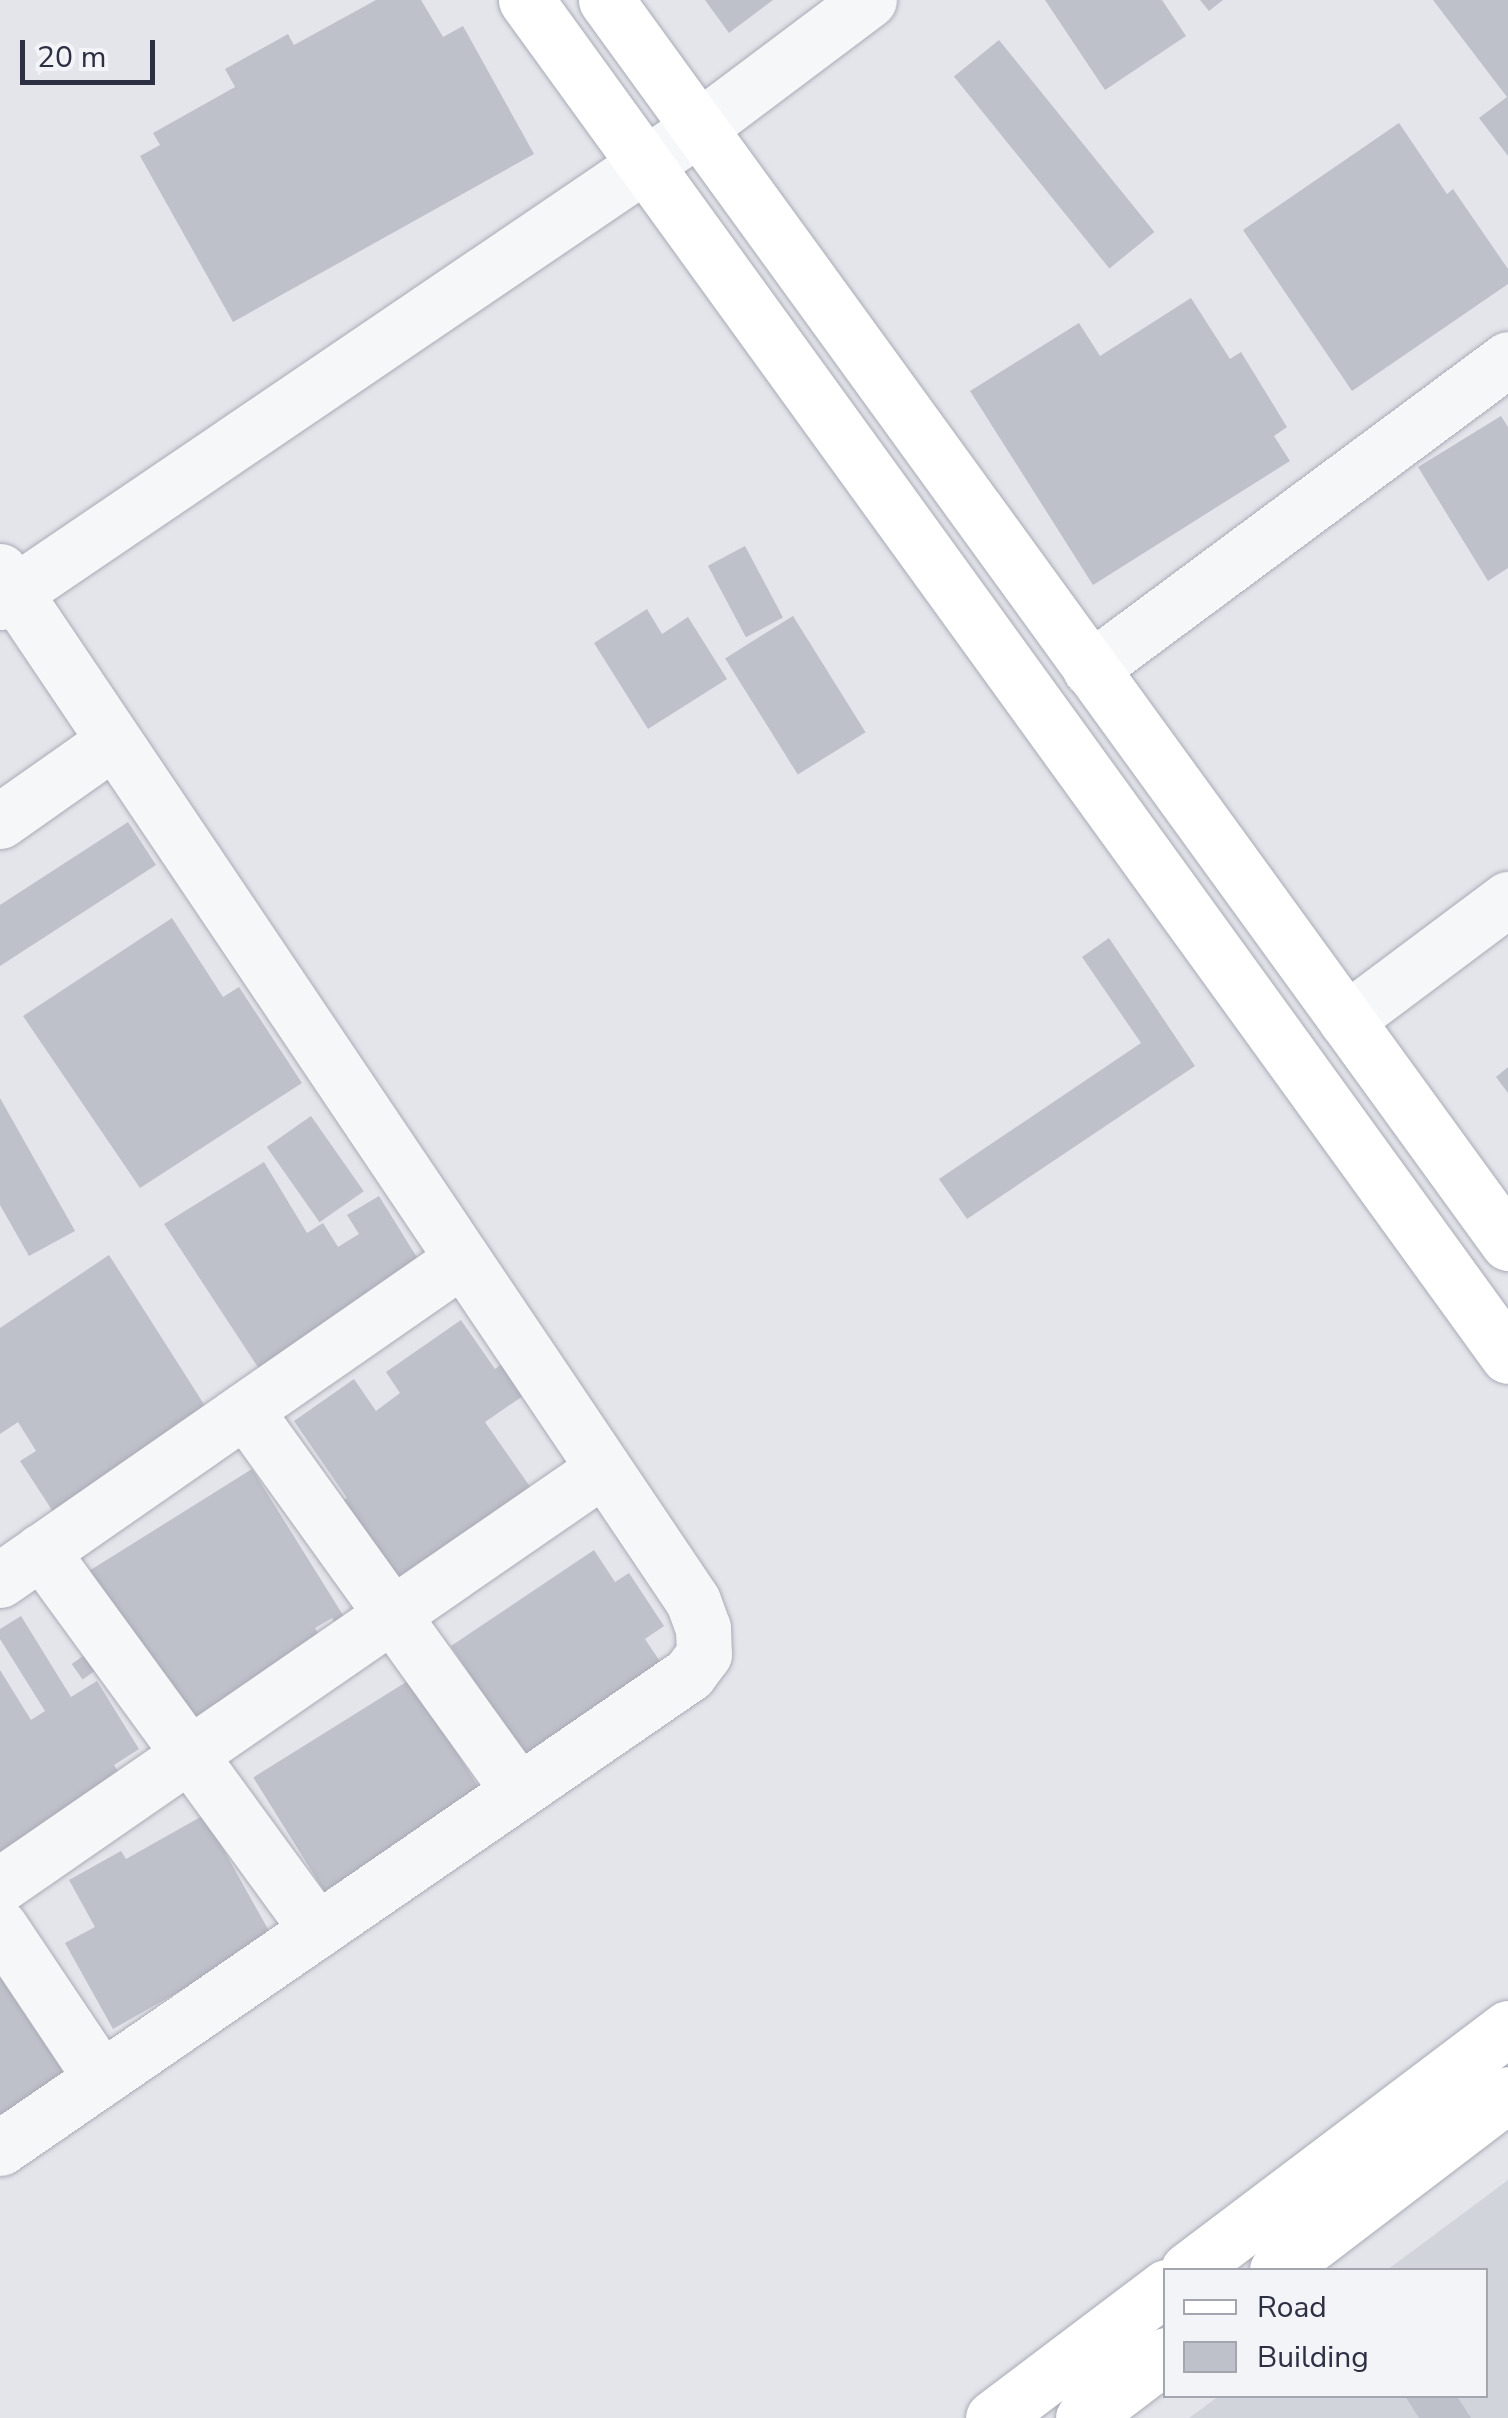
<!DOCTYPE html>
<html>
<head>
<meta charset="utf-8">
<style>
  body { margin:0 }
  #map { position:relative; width:1508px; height:2418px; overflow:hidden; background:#e4e5eb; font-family:"Nunito Sans",sans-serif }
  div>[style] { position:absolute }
  .built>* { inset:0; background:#d2d4dc }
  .building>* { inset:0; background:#bec0ca; transform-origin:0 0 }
  .roads { filter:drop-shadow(0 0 2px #a9abb5) drop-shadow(0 0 2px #a9abb5) }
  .minor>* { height:55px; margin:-27.5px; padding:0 27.5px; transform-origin:27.5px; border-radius:27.5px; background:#f6f7f9 }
  .major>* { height:55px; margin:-27.5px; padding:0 27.5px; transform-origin:27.5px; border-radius:27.5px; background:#fff }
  span { translate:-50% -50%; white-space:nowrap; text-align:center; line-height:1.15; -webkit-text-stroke:9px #f3f4f8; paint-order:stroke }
  .legend { position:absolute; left:1163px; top:2268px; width:325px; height:130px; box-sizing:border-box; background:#f3f4f8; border:2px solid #a3a6af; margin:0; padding:12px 18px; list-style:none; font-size:30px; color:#2c3042 }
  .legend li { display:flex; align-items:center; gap:20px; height:50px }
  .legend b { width:50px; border:2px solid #a3a6af }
  .scale { position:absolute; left:20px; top:40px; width:135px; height:45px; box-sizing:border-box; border:5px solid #2c3042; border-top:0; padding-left:12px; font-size:30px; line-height:35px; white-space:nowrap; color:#2c3042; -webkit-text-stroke:8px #f3f4f8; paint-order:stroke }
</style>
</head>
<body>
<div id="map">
  <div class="built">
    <div style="clip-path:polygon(1508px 2180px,1508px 2418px,1189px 2418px,1219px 2396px,1486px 2396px,1486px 2270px,1387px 2270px)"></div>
  </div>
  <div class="building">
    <div style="clip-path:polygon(376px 0,421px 0,443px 37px,463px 26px,534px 154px,233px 322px,140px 156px,160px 145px,153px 133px,235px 87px,225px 69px,288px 34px,294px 45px)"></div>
    <div style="clip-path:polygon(705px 0,773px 0,729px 33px)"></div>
    <div style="clip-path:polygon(1045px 0,1162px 0,1186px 36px,1105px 90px)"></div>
    <div style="clip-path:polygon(1200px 0,1223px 0,1209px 11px)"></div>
    <div style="clip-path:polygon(1433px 0,1508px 0,1508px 156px,1479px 118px,1507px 97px)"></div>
    <div style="left:999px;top:40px;width:247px;height:58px;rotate:51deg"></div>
    <div style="clip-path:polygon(1399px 123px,1447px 194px,1453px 189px,1508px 269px,1508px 284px,1352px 391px,1243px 230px)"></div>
    <div style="clip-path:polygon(1191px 298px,1230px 359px,1241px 352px,1287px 427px,1274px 436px,1290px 461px,1093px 585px,970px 391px,1079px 323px,1100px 356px)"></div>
    <div style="clip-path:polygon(1501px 416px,1508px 427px,1508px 568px,1488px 581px,1418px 467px)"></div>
    <div style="left:745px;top:546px;width:81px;height:42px;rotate:62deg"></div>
    <div style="clip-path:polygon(647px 609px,662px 634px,688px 617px,727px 679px,648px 729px,594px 643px)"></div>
    <div style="left:793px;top:616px;width:137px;height:80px;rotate:58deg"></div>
    <div style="clip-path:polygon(128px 822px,156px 865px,0 966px,0 905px)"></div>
    <div style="clip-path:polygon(172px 918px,223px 997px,239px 987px,302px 1083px,140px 1188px,23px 1016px)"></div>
    <div style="clip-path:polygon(1109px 938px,1195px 1066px,967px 1219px,939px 1179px,1141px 1043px,1082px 957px)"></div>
    <div style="clip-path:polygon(1508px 1067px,1508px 1093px,1496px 1077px)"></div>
    <div style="clip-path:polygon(0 1098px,75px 1231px,29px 1256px,0 1205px)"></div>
    <div style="left:311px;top:1116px;width:92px;height:54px;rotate:55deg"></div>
    <div style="clip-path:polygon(264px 1162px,307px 1233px,323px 1223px,338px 1247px,359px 1234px,347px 1215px,379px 1196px,434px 1285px,271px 1387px,164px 1224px)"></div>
    <div style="clip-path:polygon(109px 1255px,221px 1431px,65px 1530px,20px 1461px,36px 1451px,18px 1422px,0 1434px,0 1328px)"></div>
    <div style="clip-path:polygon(461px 1320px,495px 1369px,511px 1357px,533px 1389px,485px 1422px,542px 1504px,407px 1597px,341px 1501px,347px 1498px,294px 1421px,354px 1379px,376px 1411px,400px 1393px,386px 1372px)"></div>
    <div style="clip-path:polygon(252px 1469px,356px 1636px,347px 1642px,332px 1618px,315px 1628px,334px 1659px,198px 1744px,89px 1571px)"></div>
    <div style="clip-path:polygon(594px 1550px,615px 1582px,629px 1573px,664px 1626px,645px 1639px,665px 1669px,527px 1761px,451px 1646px)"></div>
    <div style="clip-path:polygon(21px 1616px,71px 1697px,97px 1681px,139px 1749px,114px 1765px,132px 1793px,0 1875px,0 1670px,31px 1720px,45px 1711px,0 1639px,0 1629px)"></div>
    <div style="left:93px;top:1649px;width:19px;height:26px;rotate:55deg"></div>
    <div style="left:411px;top:1679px;width:143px;height:186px;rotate:58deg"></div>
    <div style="clip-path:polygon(204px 1815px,273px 1938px,113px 2029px,65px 1943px,95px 1927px,69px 1880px,121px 1851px,126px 1859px)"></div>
    <div style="clip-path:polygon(0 1972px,65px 2075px,0 2120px)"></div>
    <div style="clip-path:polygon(1405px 2396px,1457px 2396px,1471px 2418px,1419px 2418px)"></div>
  </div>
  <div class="roads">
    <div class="minor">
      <div style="left:0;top:571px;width:1241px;rotate:56.07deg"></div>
      <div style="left:693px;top:1601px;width:29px;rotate:70deg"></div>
      <div style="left:703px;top:1628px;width:26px;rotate:88deg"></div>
      <div style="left:704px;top:1654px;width:25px;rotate:127deg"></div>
      <div style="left:689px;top:1674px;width:836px;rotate:145.47deg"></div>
      <div style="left:0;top:602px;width:842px;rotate:-34.16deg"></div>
      <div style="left:697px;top:129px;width:215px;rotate:-36.9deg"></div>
      <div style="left:1090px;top:669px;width:520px;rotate:-36.56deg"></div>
      <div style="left:0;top:821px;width:139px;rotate:-35.1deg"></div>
      <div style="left:1346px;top:1020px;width:202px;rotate:-36.8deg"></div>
      <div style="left:245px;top:1410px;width:469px;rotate:54.3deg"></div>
      <div style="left:41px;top:1551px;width:469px;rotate:53.9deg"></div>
      <div style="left:0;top:1580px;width:563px;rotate:-34.79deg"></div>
      <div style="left:0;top:1885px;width:733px;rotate:-34.6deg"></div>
      <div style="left:0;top:1927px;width:182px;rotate:56.2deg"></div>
    </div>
    <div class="major">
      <div style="left:526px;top:0;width:1674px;rotate:54.09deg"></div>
      <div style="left:606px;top:0;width:1536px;rotate:54.03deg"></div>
      <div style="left:1188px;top:2270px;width:401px;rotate:-37.1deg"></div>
      <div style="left:1277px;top:2270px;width:290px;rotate:-37.3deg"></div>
      <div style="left:993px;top:2418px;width:217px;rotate:-37.1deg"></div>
      <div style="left:1083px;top:2418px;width:104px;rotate:-37.2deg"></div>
    </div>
  </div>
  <ul class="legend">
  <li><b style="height:12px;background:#fff"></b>Road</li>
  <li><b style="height:28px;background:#bec0ca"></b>Building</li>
  </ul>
  <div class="scale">20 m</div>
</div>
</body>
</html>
